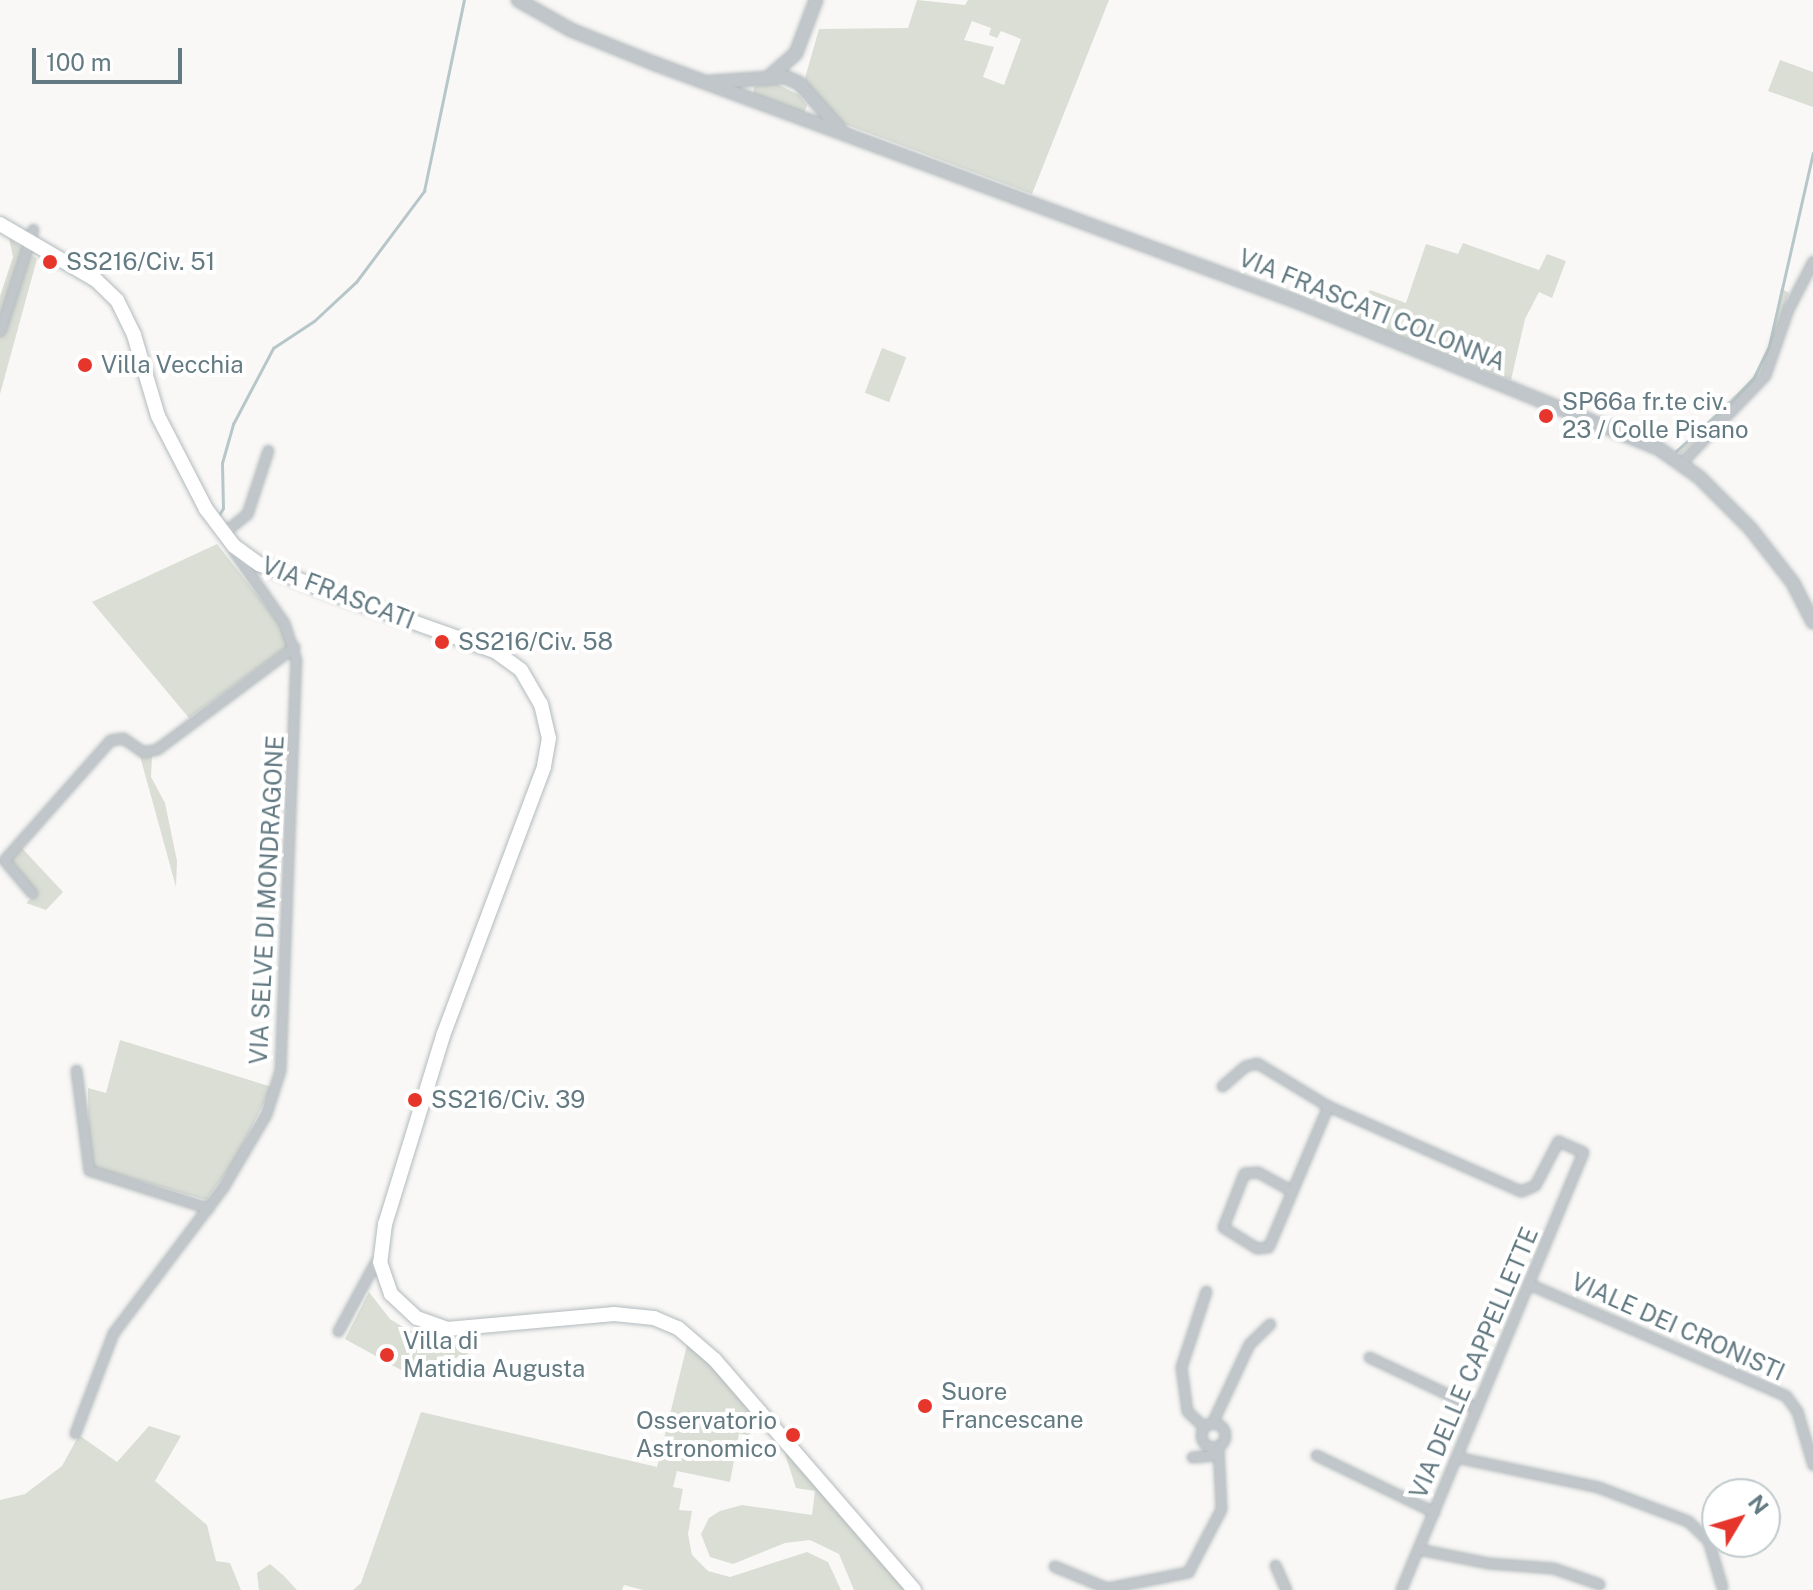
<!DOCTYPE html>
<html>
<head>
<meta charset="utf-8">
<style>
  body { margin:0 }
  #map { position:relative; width:1813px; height:1590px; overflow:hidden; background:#f9f8f6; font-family:"Public Sans",sans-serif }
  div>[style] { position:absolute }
  .green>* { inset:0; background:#daded5; transform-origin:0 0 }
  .stream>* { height:3px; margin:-1.5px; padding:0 1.5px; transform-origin:1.5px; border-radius:1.5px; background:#b7c7c9 }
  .roads { filter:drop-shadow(0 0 2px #b3babd) drop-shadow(0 0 2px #b3babd) }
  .minor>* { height:9px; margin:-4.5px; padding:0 4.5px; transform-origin:4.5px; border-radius:4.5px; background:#c0c6c9 }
  .minor>.ring { margin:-4.5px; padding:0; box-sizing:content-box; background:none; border:9px solid #c0c6c9; border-radius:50% }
  .tertiary>* { height:12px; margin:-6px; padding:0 6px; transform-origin:6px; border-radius:6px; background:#c0c6c9 }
  .primary>* { height:14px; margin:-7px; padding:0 7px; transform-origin:7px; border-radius:7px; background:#fff }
  .dots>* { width:22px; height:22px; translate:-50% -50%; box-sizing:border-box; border:4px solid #fff; border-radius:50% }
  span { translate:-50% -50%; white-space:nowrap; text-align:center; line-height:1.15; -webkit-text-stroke:8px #fff; paint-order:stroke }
  .poi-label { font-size:24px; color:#637a82 }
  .left { translate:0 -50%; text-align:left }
  .right { translate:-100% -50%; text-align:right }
  .street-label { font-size:24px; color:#637a82 }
  .north { position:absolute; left:1701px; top:1478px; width:80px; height:80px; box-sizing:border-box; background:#fff; border:2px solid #c1cacd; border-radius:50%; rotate:52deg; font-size:22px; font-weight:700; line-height:32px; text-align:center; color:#637a82 }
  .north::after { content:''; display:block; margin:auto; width:28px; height:36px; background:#e6352a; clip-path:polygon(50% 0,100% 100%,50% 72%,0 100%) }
  .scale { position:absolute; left:32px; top:48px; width:150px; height:36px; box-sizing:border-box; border:4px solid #637a82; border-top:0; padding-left:10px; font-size:24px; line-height:28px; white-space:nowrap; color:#637a82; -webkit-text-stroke:6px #fff; paint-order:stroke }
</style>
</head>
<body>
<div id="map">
  <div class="green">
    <div style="clip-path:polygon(evenodd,917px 0,965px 5px,968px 0,1109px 0,1032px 194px,839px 122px,807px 93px,805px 78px,819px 29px,908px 28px,917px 0,972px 21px,991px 28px,989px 35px,997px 38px,1001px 31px,1021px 39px,1004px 85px,983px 77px,994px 47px,964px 40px,972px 21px)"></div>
    <div style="clip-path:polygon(1780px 60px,1813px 72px,1813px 107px,1768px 91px)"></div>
    <div style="clip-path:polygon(773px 82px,799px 95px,807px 105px,804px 113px,753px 95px,754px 87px)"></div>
    <div style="clip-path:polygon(9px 238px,37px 259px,0 394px,0 296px,13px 257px)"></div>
    <div style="clip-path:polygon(1463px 243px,1539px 270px,1547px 254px,1566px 261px,1552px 298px,1539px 292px,1525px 319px,1511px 380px,1352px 319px,1370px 290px,1406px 303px,1426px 244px,1458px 254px)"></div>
    <div style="clip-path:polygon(1781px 288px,1789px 293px,1763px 370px,1735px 405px,1681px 454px,1676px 451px,1754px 377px,1769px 346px)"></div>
    <div style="left:882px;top:348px;width:26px;height:48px;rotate:21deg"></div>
    <div style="clip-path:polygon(217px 544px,283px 628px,288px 646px,189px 718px,92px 602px)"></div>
    <div style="clip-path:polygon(140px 756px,152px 756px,151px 777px,165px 803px,177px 861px,176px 887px)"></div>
    <div style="clip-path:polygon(20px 846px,63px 892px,46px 910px,26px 903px,37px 893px,8px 866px)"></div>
    <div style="clip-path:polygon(120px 1040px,272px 1087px,234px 1162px,206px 1200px,89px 1166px,88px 1088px,106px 1093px)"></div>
    <div style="clip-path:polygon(369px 1292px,390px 1319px,408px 1330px,457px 1340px,471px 1349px,468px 1354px,436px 1364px,419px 1380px,345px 1339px)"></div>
    <div style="clip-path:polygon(689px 1337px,766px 1424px,748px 1435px,739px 1434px,730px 1482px,677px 1471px,673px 1487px,683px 1489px,679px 1510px,692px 1511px,688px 1534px,692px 1555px,708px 1571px,730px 1577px,807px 1552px,828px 1562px,841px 1590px,643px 1590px,624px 1585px,622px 1590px,353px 1590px,361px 1583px,421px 1412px,657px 1467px)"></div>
    <div style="clip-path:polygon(149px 1426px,181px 1436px,155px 1481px,207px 1525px,216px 1561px,230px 1563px,241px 1590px,0 1590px,0 1500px,25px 1494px,62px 1466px,79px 1435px,117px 1462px)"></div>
    <div style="clip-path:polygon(784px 1451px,816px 1485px,906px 1590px,854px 1590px,839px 1554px,810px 1540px,785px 1543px,733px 1564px,710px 1557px,701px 1534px,709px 1518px,720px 1511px,742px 1505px,812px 1515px,815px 1491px,796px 1488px)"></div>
    <div style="clip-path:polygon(270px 1564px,284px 1576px,297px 1590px,259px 1590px,257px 1573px)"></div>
  </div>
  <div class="stream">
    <div style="left:1676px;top:451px;width:74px;rotate:-41.7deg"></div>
    <div style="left:1731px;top:402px;width:34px;rotate:-47deg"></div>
    <div style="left:1754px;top:377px;width:34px;rotate:-64deg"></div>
    <div style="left:1769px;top:346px;width:198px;rotate:-77.2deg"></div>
    <div style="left:219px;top:515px;width:8px;rotate:-60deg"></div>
    <div style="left:223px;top:508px;width:45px;rotate:-91.3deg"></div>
    <div style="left:222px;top:463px;width:41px;rotate:-74.2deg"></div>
    <div style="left:233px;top:424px;width:86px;rotate:-62.2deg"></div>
    <div style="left:273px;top:348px;width:49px;rotate:-33.4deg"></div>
    <div style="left:314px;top:321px;width:57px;rotate:-42.9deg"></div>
    <div style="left:356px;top:282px;width:114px;rotate:-53.2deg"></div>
    <div style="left:424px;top:191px;width:195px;rotate:-78.2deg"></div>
  </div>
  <div class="roads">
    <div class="minor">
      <div style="left:0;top:331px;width:107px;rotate:-72.1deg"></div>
      <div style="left:1681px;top:463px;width:122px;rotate:-46.3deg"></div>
      <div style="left:1765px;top:375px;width:70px;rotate:-70.8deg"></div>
      <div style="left:1788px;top:309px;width:54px;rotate:-62.5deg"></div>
      <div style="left:222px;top:534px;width:32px;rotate:-39deg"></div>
      <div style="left:247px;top:514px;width:67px;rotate:-71.8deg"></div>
      <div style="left:32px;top:893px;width:43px;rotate:-130.3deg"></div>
      <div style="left:4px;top:860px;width:160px;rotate:-48.5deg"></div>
      <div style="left:110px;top:740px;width:13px;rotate:-9deg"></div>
      <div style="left:123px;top:738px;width:24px;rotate:35deg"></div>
      <div style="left:143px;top:752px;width:14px;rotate:-12deg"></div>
      <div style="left:157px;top:749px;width:171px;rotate:-36.7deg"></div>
      <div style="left:76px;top:1070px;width:101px;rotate:82.6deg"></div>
      <div style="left:89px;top:1170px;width:125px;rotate:17.7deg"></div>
      <div style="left:1222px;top:1086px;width:30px;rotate:-41deg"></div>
      <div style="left:1245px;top:1066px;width:12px;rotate:-14deg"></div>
      <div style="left:1257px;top:1063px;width:83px;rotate:31.2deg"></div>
      <div style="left:1292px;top:1191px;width:39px;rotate:-151deg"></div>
      <div style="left:1258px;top:1172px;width:14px;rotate:176deg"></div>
      <div style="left:1244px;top:1173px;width:58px;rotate:111.3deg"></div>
      <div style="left:1223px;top:1227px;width:40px;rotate:32deg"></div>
      <div style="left:1257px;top:1248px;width:11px;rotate:-5deg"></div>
      <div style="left:1268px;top:1247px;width:4px;rotate:-63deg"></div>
      <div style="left:1270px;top:1243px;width:149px;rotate:-67.1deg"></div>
      <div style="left:1328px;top:1106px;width:211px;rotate:23.8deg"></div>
      <div style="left:1521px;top:1191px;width:15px;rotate:-23deg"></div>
      <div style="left:1535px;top:1185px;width:50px;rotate:-62.4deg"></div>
      <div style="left:1558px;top:1141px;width:27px;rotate:24deg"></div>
      <div style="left:1583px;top:1152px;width:474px;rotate:112.6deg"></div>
      <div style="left:1529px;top:1284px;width:280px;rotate:23.5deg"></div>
      <div style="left:1786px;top:1396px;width:19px;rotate:54deg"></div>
      <div style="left:1797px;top:1411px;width:56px;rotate:73.5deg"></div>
      <div style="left:338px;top:1331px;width:84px;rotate:-61.6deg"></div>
      <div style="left:1369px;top:1357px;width:119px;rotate:25.3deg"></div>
      <div class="ring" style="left:1201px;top:1423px;width:15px;height:15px"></div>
      <div style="left:1212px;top:1423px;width:87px;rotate:-64.9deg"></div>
      <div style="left:1249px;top:1344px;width:29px;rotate:-44deg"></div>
      <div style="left:1204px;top:1427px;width:23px;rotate:-137deg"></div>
      <div style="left:1187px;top:1411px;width:44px;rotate:-97.8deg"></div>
      <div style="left:1181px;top:1367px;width:80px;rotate:-71.8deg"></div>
      <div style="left:75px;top:1433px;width:107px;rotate:-69.2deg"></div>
      <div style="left:113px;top:1333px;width:183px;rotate:-53deg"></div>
      <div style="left:223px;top:1187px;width:85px;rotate:-59.5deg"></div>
      <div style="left:266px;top:1114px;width:46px;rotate:-72.3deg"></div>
      <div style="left:280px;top:1070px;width:410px;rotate:-87.8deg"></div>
      <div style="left:296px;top:660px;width:39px;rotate:-108deg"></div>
      <div style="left:284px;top:623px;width:89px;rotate:-124.9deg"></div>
      <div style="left:1316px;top:1455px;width:131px;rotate:25.8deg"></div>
      <div style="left:1192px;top:1457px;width:25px;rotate:-5deg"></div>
      <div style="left:1456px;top:1457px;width:145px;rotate:11.9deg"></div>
      <div style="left:1598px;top:1487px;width:96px;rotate:20.7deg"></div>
      <div style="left:1688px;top:1521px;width:28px;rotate:44deg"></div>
      <div style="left:1708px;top:1540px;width:49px;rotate:73.4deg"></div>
      <div style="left:1418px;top:1549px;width:71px;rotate:11.3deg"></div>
      <div style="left:1488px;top:1563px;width:65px;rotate:4.4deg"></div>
      <div style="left:1553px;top:1568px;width:49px;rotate:19.2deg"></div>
      <div style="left:1275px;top:1565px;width:27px;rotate:66deg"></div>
      <div style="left:1054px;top:1566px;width:57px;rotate:22.5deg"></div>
      <div style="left:1107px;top:1588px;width:83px;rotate:-11.2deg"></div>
      <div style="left:1188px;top:1572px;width:71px;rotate:-62.4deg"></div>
      <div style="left:1221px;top:1509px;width:63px;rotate:-92.7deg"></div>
    </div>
    <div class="tertiary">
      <div style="left:518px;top:0;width:61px;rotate:29.5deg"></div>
      <div style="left:571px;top:30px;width:88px;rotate:21.9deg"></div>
      <div style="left:653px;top:63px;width:693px;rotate:20.34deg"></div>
      <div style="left:1303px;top:304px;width:383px;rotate:22.1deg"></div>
      <div style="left:1658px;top:448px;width:50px;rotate:35.3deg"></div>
      <div style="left:1699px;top:477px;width:72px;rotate:45deg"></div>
      <div style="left:1750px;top:528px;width:70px;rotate:52deg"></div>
      <div style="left:1793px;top:583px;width:44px;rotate:62.9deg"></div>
      <div style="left:771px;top:75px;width:33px;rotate:-41deg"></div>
      <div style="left:796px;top:53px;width:57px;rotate:-69.3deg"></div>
      <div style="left:711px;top:82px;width:74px;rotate:-3.9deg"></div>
      <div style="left:785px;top:77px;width:15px;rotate:23deg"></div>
      <div style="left:799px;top:83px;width:63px;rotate:48.2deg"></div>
    </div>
    <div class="primary">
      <div style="left:0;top:224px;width:111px;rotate:30.3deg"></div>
      <div style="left:96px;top:280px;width:29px;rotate:44deg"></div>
      <div style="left:117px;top:300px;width:39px;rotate:64deg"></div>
      <div style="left:134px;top:335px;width:84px;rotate:73.5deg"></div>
      <div style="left:158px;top:416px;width:105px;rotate:62.7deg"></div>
      <div style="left:206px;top:509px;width:46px;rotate:52.9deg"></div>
      <div style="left:234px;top:546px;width:31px;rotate:36deg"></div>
      <div style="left:259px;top:564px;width:75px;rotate:21.8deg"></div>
      <div style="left:329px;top:592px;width:176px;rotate:19.6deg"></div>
      <div style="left:495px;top:651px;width:32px;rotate:36deg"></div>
      <div style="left:521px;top:670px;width:39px;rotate:60deg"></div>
      <div style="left:541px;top:704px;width:35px;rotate:77deg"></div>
      <div style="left:549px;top:738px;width:29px;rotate:100deg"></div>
      <div style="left:544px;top:767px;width:287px;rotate:110.6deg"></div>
      <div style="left:443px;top:1036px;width:197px;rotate:107.1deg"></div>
      <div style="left:385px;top:1224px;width:38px;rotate:97deg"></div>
      <div style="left:380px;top:1262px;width:34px;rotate:71deg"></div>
      <div style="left:391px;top:1294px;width:35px;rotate:43deg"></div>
      <div style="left:417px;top:1318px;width:32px;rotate:20deg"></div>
      <div style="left:447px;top:1329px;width:168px;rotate:-5.1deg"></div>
      <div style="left:614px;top:1314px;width:40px;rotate:5.7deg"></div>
      <div style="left:654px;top:1318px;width:26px;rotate:23deg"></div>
      <div style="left:678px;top:1328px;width:49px;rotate:40.9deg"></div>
      <div style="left:715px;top:1360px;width:304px;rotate:49.1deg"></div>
    </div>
  </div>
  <div class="dots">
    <div style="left:50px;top:262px;background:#e6352a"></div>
    <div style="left:85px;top:365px;background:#e6352a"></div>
    <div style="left:1546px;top:416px;background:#e6352a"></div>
    <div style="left:442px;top:642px;background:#e6352a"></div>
    <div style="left:415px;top:1100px;background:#e6352a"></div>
    <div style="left:387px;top:1355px;background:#e6352a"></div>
    <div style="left:925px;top:1406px;background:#e6352a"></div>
    <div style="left:793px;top:1435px;background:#e6352a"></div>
  </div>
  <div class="poi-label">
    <span class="left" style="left:66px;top:262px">SS216/Civ. 51</span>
    <span class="left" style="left:101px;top:365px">Villa Vecchia</span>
    <span class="left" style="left:1562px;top:416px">SP66a fr.te civ.<br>23 / Colle Pisano</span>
    <span class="left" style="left:458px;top:642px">SS216/Civ. 58</span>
    <span class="left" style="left:431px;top:1100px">SS216/Civ. 39</span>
    <span class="left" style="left:403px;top:1355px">Villa di<br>Matidia Augusta</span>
    <span class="left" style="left:941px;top:1406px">Suore<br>Francescane</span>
    <span class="right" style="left:777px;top:1435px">Osservatorio<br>Astronomico</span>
  </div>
  <div class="street-label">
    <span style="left:1372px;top:310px;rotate:22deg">VIA FRASCATI COLONNA</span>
    <span style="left:338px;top:593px;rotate:21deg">VIA FRASCATI</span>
    <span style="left:267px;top:900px;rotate:-87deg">VIA SELVE DI MONDRAGONE</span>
    <span style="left:1678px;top:1327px;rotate:24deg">VIALE DEI CRONISTI</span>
    <span style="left:1474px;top:1363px;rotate:-67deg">VIA DELLE CAPPELLETTE</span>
  </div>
  <div class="north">N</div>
  <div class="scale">100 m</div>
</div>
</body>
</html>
